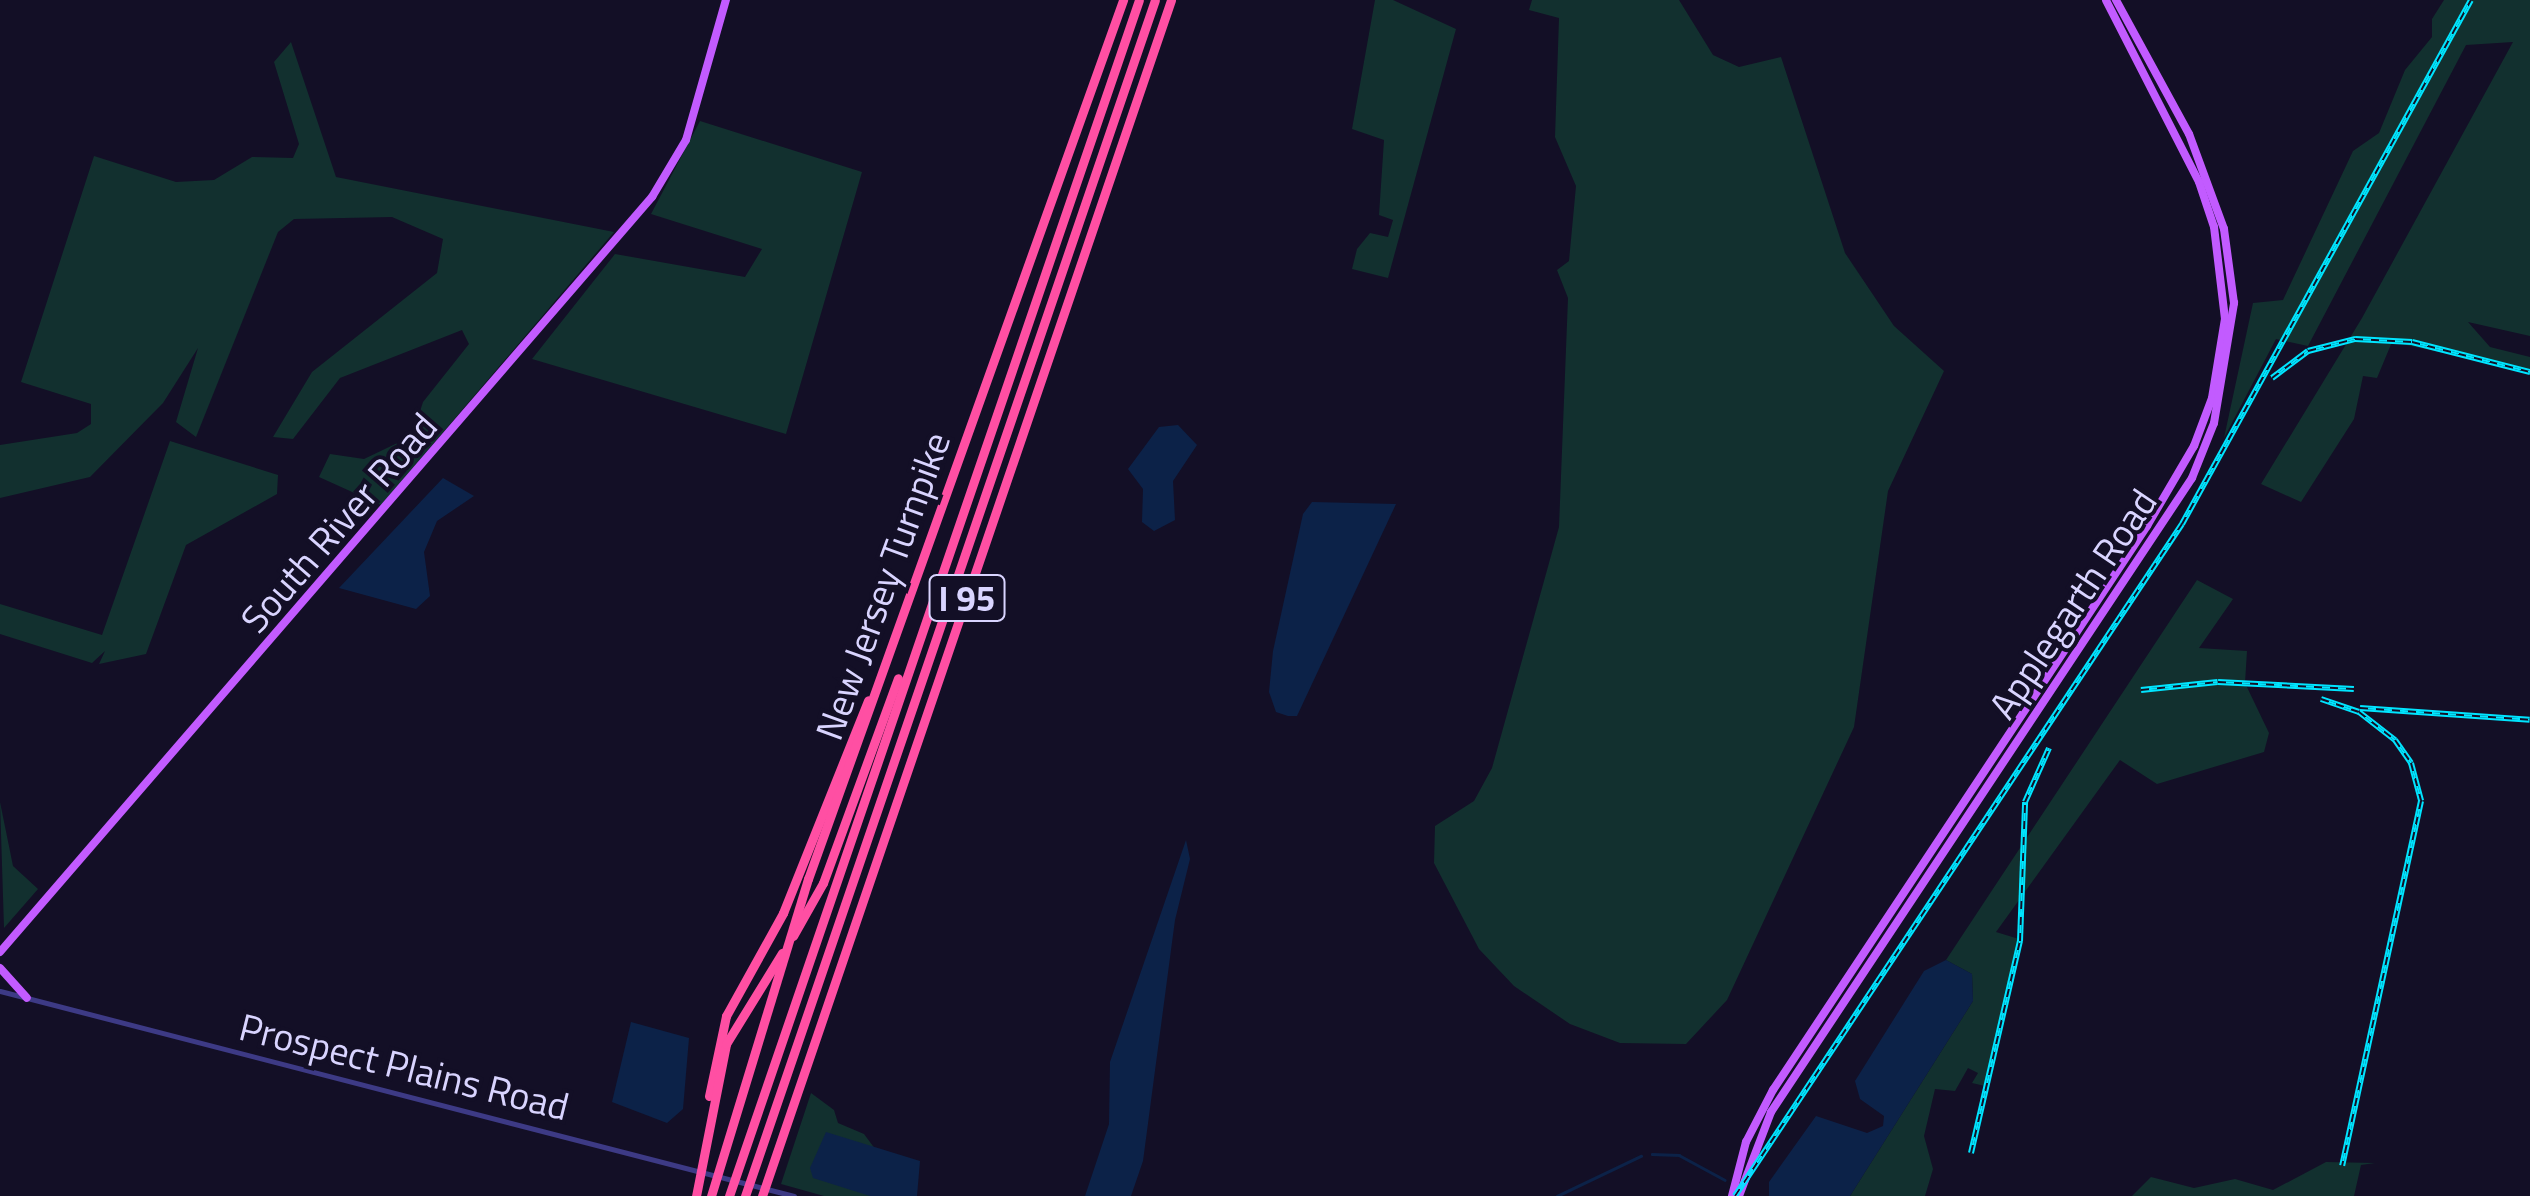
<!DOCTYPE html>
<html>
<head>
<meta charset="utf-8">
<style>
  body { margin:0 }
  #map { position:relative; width:2530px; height:1196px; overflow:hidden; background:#130f26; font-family:"Titillium Web",sans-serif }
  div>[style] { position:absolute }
  .green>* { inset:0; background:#12302f }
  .water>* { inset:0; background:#0c2248 }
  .stream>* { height:2.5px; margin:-1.25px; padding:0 1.25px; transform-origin:1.25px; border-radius:1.25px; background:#0c2248 }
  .minor>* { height:5px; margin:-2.5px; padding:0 2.5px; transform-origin:2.5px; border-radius:2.5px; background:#3d3a85 }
  .major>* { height:8px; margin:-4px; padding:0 4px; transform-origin:4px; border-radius:4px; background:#c25bff }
  .highway>* { height:9px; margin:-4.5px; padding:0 4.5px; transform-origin:4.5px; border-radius:4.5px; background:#ff4fa3 }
  .rail>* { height:6px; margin-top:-3px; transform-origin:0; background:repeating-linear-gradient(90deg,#130f26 0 8px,#00e5ff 0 16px); box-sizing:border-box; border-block:2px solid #00e5ff }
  span { translate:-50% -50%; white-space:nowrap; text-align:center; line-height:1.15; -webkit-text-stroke:8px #130f26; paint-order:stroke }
  .shield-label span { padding:2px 8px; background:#130f26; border:2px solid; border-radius:8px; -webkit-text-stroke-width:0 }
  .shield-label { font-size:35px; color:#d9d4ff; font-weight:700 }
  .street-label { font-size:38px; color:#d9d4ff }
</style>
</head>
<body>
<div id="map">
  <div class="green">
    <div style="clip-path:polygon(1375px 0,1393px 0,1456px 29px,1388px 278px,1352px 269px,1357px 249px,1370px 233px,1388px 237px,1393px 220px,1379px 215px,1384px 140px,1352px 129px)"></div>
    <div style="clip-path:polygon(1532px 0,1679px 0,1713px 55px,1739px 67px,1781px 57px,1845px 253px,1894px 326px,1944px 371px,1888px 491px,1854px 727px,1727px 1000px,1686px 1044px,1620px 1043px,1570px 1024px,1514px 986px,1479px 949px,1434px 863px,1435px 826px,1474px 801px,1492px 768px,1559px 527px,1568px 298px,1557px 270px,1569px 261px,1576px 186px,1555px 137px,1559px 18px,1529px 10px)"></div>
    <div style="clip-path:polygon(2444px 0,2530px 0,2530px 336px,2468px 322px,2490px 347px,2530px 357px,2530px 371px,2392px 342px,2377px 378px,2363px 376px,2354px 419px,2301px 502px,2261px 484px,2362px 318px,2513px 42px,2466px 45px,2308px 346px,2276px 339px,2224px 438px,2253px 303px,2283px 300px,2353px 151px,2379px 133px,2405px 70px,2432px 37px,2432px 19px)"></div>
    <div style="clip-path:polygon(291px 42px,336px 177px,614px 232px,381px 505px,319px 477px,330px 454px,364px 459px,412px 436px,423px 402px,469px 344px,462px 330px,340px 378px,293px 439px,273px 437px,312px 372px,437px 273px,443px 239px,392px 217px,294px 219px,278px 232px,196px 437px,176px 422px,198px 348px,163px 403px,90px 477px,0 498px,0 445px,77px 433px,91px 424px,91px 404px,21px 382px,94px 156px,176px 182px,214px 180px,252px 157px,293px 158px,299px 144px,274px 62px)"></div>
    <div style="clip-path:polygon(700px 121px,862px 172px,786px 434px,532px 359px,615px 254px,745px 277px,762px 249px,651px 214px)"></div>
    <div style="clip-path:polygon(170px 441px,278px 475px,277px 494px,186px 545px,146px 654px,99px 664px,105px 651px,92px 663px,0 634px,0 604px,102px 635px)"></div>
    <div style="clip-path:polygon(2197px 580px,2233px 599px,2199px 648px,2247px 651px,2245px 683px,2269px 733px,2264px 752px,2157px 784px,2120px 760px,1996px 932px,2019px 939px,1985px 1086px,1972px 1083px,1978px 1073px,1968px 1068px,1955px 1091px,1935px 1089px,1924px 1136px,1933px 1169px,1925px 1196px,1850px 1196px,1973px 1001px,1972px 974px,1946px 960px)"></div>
    <div style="clip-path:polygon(0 802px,13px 866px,38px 889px,4px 928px)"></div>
    <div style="clip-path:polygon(811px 1093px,834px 1110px,838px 1123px,864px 1134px,910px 1196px,824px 1196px,781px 1184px)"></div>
    <div style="clip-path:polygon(2326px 1162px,2375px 1163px,2361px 1165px,2354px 1196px,2132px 1196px,2151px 1177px,2194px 1188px,2235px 1179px,2273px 1190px)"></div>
  </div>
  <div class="water">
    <div style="clip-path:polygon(1178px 425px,1197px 445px,1173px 481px,1175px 520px,1154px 531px,1142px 522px,1143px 489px,1128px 469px,1159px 427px)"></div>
    <div style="clip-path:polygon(443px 478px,474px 496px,437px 521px,424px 552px,430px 596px,416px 609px,339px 588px)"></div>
    <div style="clip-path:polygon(1312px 502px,1396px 504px,1297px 716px,1288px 716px,1276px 712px,1269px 692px,1273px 651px,1303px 514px)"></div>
    <div style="clip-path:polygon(1186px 840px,1190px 859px,1175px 920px,1143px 1161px,1131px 1196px,1085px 1196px,1109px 1124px,1110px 1062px)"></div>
    <div style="clip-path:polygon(1946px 960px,1972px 974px,1973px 1001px,1850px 1196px,1769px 1196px,1769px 1182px,1816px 1116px,1867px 1133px,1883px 1126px,1884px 1116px,1860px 1099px,1855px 1081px,1924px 971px)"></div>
    <div style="clip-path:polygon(631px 1022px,689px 1038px,683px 1109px,667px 1123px,612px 1102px)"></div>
    <div style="clip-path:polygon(826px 1132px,920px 1161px,917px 1196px,870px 1196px,813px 1178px,810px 1168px)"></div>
  </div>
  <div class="stream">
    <div style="left:1652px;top:1154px;width:27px;rotate:2deg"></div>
    <div style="left:1679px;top:1155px;width:52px;rotate:28.5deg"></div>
    <div style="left:1557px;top:1196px;width:93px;rotate:-25.5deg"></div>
  </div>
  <div class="minor">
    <div style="left:0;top:991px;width:820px;rotate:14.48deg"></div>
  </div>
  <div class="major">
    <div style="left:0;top:952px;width:998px;rotate:-49.19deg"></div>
    <div style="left:652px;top:197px;width:66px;rotate:-59.2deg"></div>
    <div style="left:686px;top:140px;width:146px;rotate:-74.1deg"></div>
    <div style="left:0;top:968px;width:40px;rotate:48deg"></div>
    <div style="left:1732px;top:1196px;width:56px;rotate:-75.5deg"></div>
    <div style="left:1746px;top:1142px;width:59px;rotate:-62.6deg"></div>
    <div style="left:1773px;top:1090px;width:677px;rotate:-56.45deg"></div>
    <div style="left:2147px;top:526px;width:93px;rotate:-59.6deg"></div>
    <div style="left:2194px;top:446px;width:51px;rotate:-69.4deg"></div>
    <div style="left:2212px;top:398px;width:80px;rotate:-80.7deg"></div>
    <div style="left:2225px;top:319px;width:93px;rotate:-96.8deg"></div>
    <div style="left:2214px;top:227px;width:47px;rotate:-108.4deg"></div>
    <div style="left:2199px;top:182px;width:204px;rotate:-117.1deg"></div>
    <div style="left:1739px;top:1196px;width:90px;rotate:-69.1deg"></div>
    <div style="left:1771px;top:1112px;width:761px;rotate:-56.41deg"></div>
    <div style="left:2192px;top:478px;width:59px;rotate:-68.2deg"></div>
    <div style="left:2214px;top:423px;width:122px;rotate:-80.5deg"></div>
    <div style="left:2234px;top:303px;width:75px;rotate:-97.7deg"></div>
    <div style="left:2224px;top:229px;width:101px;rotate:-110.2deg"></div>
    <div style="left:2189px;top:134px;width:153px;rotate:-118.6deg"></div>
  </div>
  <div class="highway">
    <div style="left:793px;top:936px;width:61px;rotate:-60.5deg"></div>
    <div style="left:823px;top:883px;width:218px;rotate:-69.9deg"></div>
    <div style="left:709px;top:1096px;width:82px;rotate:-78deg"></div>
    <div style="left:726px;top:1016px;width:118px;rotate:-61deg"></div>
    <div style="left:783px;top:913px;width:229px;rotate:-68.2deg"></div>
    <div style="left:696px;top:1196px;width:155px;rotate:-78.8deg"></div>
    <div style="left:726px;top:1044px;width:107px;rotate:-58.4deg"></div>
    <div style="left:711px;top:1196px;width:332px;rotate:-73deg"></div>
    <div style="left:808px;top:879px;width:934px;rotate:-70.28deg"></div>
    <div style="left:729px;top:1196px;width:1264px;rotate:-71.08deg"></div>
    <div style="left:745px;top:1196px;width:1264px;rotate:-71.08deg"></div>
    <div style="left:762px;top:1196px;width:1264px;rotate:-71.12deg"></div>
  </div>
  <div class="rail">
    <div style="left:2272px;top:378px;width:45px;rotate:-36.9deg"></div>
    <div style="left:2308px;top:351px;width:49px;rotate:-14.3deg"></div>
    <div style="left:2355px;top:339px;width:57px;rotate:3deg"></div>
    <div style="left:2412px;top:342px;width:122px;rotate:14.3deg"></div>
    <div style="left:2141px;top:690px;width:77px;rotate:-5.9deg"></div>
    <div style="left:2218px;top:682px;width:136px;rotate:2.9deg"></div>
    <div style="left:2321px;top:699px;width:40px;rotate:18.9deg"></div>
    <div style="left:2359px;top:712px;width:46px;rotate:37.9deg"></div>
    <div style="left:2395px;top:740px;width:28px;rotate:55deg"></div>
    <div style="left:2411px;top:763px;width:39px;rotate:75deg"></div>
    <div style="left:2421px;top:801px;width:373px;rotate:102.2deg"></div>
    <div style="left:2360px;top:708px;width:170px;rotate:4deg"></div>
    <div style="left:1971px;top:1153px;width:218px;rotate:-77deg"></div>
    <div style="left:2020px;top:941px;width:139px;rotate:-87.9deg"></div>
    <div style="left:2025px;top:802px;width:59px;rotate:-66deg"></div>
    <div style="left:1735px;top:1196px;width:807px;rotate:-56.37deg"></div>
    <div style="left:2182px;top:524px;width:598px;rotate:-61.12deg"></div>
  </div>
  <div class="shield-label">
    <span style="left:967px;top:598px">I 95</span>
  </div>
  <div class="street-label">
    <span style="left:339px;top:523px;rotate:-49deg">South River Road</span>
    <span style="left:883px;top:586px;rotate:-70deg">New Jersey Turnpike</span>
    <span style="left:2073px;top:604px;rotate:-56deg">Applegarth Road</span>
    <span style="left:404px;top:1067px;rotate:14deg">Prospect Plains Road</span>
  </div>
</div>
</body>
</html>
